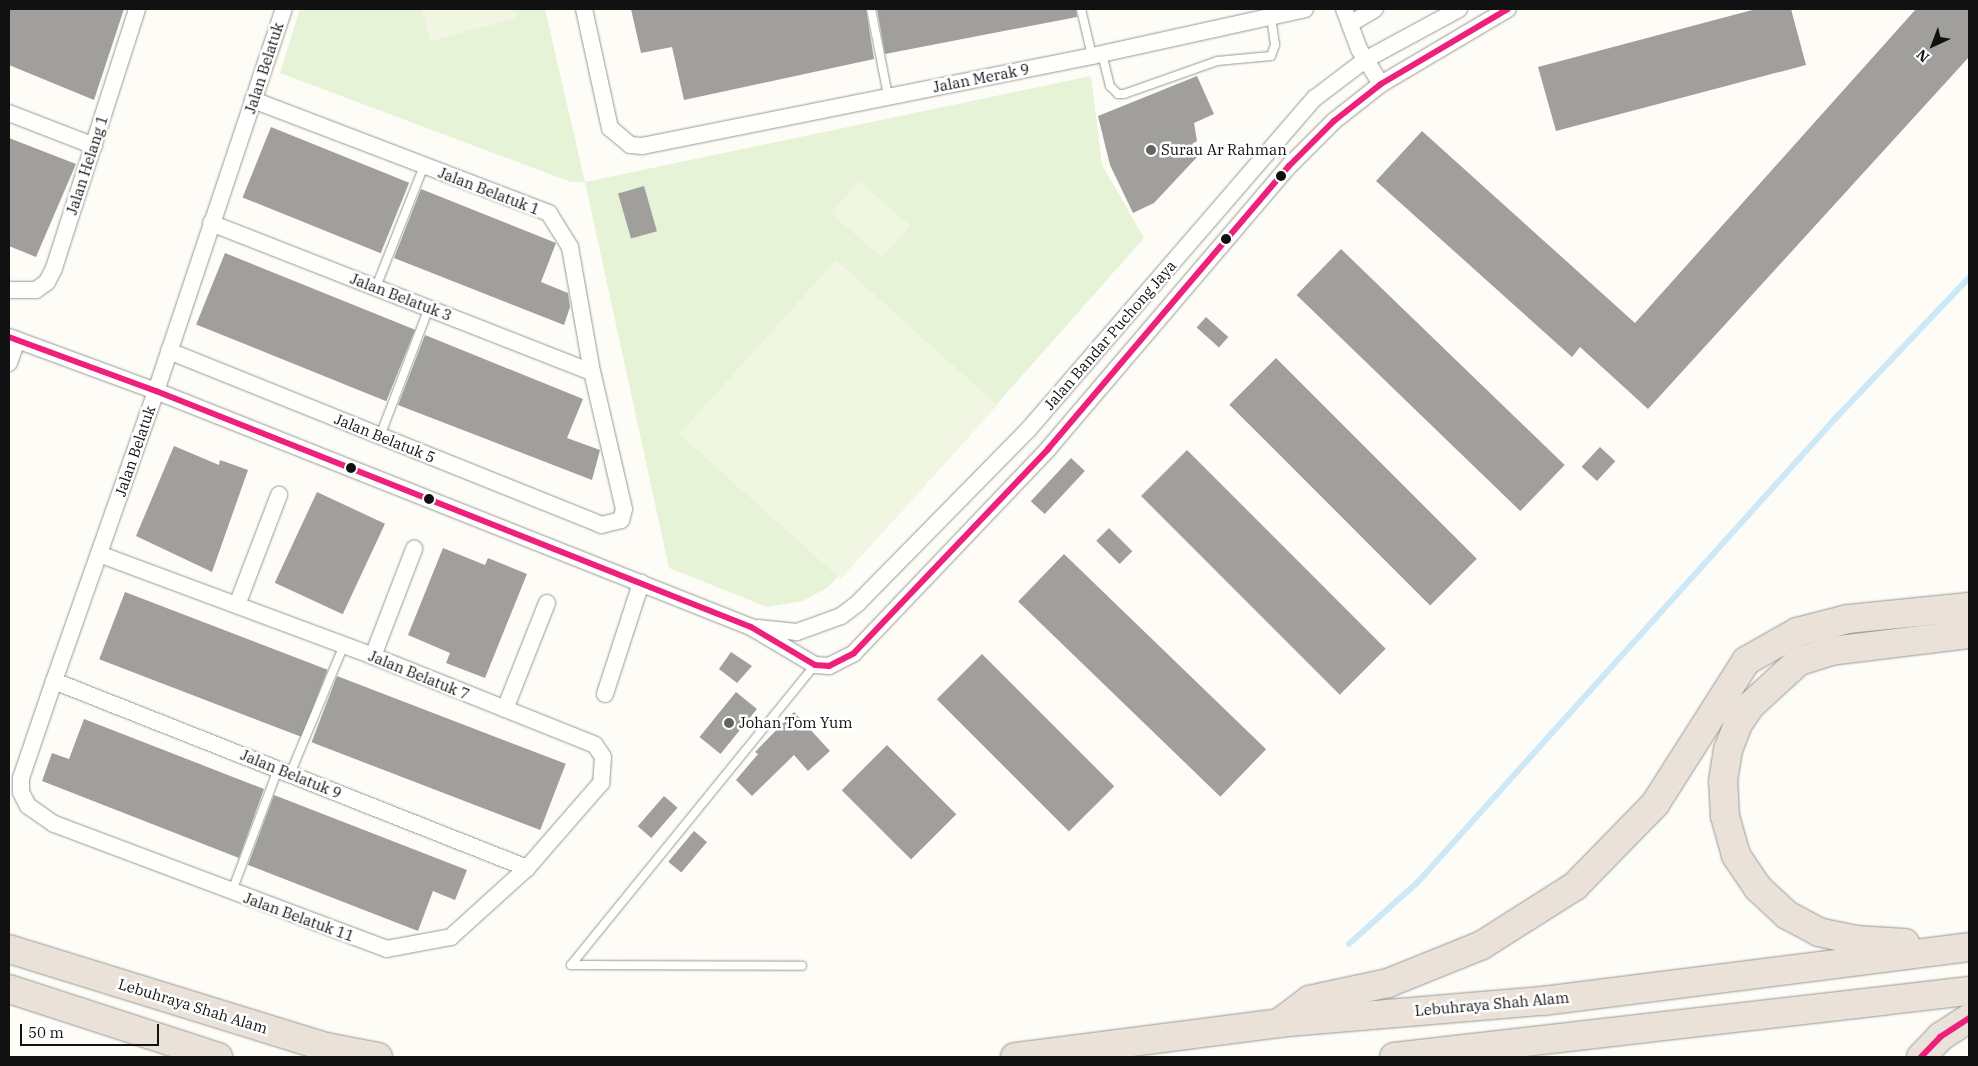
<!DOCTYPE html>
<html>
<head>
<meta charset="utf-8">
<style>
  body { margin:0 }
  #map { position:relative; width:1978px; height:1066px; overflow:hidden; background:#fdfcf7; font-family:"IBM Plex Serif",serif }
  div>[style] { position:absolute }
  .green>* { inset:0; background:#e7f3d7 }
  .pitch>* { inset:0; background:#f0f6e1; transform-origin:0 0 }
  .stream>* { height:5.5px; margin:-2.75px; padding:0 2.75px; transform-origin:2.75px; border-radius:2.75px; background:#cde8f7 }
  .building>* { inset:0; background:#a19f9c; transform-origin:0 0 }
  .roads { filter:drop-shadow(0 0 1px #979795) drop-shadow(0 0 1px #979795) }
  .service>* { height:8px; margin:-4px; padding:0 4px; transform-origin:4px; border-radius:4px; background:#fffffe }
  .minor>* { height:16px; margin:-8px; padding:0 8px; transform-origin:8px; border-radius:8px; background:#fffffe }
  .motorway>* { height:28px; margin:-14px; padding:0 14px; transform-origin:14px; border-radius:14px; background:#eae1d8 }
  .bus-1>* { height:6px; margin:-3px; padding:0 3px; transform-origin:3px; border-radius:3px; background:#ed207b }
  .dots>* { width:14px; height:14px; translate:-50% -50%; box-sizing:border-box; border:2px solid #fff; border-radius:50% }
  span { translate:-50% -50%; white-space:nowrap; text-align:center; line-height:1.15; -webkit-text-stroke:5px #fff; paint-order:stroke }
  .street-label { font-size:15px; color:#111 }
  .poi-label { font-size:15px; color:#111 }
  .left { translate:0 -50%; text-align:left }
  .frame { position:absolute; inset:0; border:10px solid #111; pointer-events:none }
  .north { position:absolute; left:1908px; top:20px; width:50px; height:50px; -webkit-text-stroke:4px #fff; paint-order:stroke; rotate:223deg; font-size:14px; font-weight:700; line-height:20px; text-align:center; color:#111 }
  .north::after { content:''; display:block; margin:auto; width:18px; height:22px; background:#111; clip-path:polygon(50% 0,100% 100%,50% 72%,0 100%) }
  .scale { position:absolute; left:20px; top:1024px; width:139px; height:22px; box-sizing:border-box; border:2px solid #111; border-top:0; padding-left:6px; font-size:15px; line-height:18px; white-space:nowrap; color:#111; -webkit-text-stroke:4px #fff; paint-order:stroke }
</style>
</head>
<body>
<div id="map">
  <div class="green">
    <div style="clip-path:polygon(300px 9px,545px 9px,585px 182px,1091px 76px,1102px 165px,1144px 238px,902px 511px,828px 587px,803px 601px,767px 607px,669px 568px,585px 182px,571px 182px,280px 73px)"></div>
  </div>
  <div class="pitch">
    <div style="clip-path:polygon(422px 9px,515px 9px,518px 18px,430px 41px)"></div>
    <div style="left:859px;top:181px;width:68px;height:43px;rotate:41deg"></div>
    <div style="left:836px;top:260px;width:217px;height:234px;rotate:42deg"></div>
  </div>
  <div class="stream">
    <div style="left:1349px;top:944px;width:91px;rotate:-41.9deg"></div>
    <div style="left:1417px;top:883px;width:625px;rotate:-47.99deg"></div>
    <div style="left:1835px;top:419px;width:195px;rotate:-46.5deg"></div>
  </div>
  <div class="building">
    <div style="clip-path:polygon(9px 9px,124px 9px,94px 100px,9px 65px)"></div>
    <div style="clip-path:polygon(631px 9px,866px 9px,874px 59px,684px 100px,672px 47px,641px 53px)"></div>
    <div style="clip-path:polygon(877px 9px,1076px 9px,1077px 17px,885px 54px)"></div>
    <div style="clip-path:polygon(1756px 9px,1791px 9px,1806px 65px,1556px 131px,1538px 67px)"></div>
    <div style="clip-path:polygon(1916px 9px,1969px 9px,1969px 57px,1648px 409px,1580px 347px,1572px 357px,1376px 181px,1422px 131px,1635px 323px)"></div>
    <div style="clip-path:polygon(1197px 76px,1214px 114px,1194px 123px,1197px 141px,1192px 144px,1198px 156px,1154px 203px,1133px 213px,1110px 165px,1098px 116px)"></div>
    <div style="left:271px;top:127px;width:149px;height:76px;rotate:22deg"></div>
    <div style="clip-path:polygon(9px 138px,76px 164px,36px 257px,9px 246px)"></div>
    <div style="left:644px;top:186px;width:47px;height:27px;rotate:74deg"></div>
    <div style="clip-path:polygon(421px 189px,556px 243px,541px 282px,568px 293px,570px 307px,564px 325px,394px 258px)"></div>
    <div style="left:1341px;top:249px;width:311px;height:64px;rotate:44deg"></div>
    <div style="left:225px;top:253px;width:205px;height:77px;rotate:22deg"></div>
    <div style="left:1206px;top:317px;width:30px;height:14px;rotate:42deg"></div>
    <div style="clip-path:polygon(425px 335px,583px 399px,567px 438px,600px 450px,592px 480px,398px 405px)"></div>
    <div style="left:1276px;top:358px;width:284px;height:66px;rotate:45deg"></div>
    <div style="clip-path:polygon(174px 446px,219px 465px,220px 460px,248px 470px,212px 572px,136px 536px)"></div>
    <div style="left:1600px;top:447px;width:21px;height:27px;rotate:43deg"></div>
    <div style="left:1187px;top:450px;width:281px;height:65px;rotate:45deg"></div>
    <div style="left:1071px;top:458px;width:19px;height:59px;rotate:43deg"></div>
    <div style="left:317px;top:492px;width:75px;height:100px;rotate:25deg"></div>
    <div style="left:1109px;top:528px;width:33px;height:18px;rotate:45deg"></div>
    <div style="clip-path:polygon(443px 548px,485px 565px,488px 558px,527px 574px,485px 678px,446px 663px,450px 653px,408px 635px)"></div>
    <div style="left:1064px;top:554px;width:281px;height:66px;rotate:44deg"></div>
    <div style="left:125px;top:592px;width:217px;height:72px;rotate:21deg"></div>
    <div style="clip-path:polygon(731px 652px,752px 666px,737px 683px,719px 669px)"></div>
    <div style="left:982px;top:654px;width:187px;height:64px;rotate:45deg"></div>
    <div style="left:337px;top:676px;width:245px;height:71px;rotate:21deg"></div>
    <div style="left:736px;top:692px;width:27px;height:58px;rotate:39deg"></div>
    <div style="clip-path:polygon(794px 712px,830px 751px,808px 771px,794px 755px,752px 796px,736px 780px,758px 754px,755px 752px)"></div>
    <div style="clip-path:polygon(84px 719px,264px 789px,239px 858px,42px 781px,52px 753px,69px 759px)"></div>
    <div style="left:887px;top:745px;width:98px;height:64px;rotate:45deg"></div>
    <div style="clip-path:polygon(274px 795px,467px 870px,455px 900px,433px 891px,418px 931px,248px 865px)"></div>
    <div style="left:664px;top:796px;width:18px;height:40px;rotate:41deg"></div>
    <div style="left:694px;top:831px;width:17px;height:40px;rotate:40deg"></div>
  </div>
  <div class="roads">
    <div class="service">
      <div style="left:871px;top:9px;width:89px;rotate:78.9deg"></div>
      <div style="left:1081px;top:9px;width:48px;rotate:76.8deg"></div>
      <div style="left:1102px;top:54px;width:33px;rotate:76deg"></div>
      <div style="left:1110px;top:86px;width:11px;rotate:45deg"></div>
      <div style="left:1118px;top:94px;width:6px"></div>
      <div style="left:1124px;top:94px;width:99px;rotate:-19.5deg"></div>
      <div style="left:1217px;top:61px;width:54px;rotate:-5.3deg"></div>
      <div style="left:1271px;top:56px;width:12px;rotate:-70deg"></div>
      <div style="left:1275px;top:45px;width:29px;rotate:-98deg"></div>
      <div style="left:376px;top:287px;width:130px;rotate:-68.4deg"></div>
      <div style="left:380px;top:436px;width:137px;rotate:-69.1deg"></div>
      <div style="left:290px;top:774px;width:140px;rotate:-67.3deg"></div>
      <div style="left:232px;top:891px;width:130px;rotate:-69.3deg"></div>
      <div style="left:571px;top:965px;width:387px;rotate:-50.9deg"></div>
      <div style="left:571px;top:965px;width:231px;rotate:0.2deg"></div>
    </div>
    <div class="minor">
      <div style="left:584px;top:9px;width:122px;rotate:77.7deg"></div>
      <div style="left:610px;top:128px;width:26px;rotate:40deg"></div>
      <div style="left:630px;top:145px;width:12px;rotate:5deg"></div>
      <div style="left:642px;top:146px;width:459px;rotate:-11.3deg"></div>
      <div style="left:1092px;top:56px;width:218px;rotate:-12.4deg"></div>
      <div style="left:1344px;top:9px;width:43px;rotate:69.4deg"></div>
      <div style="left:1359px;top:49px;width:41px;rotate:57.8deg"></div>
      <div style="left:1350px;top:24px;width:29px;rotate:-31deg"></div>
      <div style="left:9px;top:113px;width:91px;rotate:21.2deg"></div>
      <div style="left:211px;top:223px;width:409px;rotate:21.4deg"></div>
      <div style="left:9px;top:290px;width:27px"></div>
      <div style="left:36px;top:290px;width:14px;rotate:-36deg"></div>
      <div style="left:47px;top:282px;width:16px;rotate:-63deg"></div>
      <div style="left:54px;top:268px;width:272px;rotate:-72.2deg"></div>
      <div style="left:9px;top:337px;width:157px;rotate:20.2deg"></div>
      <div style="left:156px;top:391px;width:640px;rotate:21.64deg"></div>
      <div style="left:751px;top:627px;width:74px;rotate:30.7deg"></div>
      <div style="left:815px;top:665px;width:14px;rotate:4deg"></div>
      <div style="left:829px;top:666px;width:28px;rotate:-27deg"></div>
      <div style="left:854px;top:653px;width:282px;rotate:-46.4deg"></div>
      <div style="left:1048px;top:449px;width:372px;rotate:-49.6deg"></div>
      <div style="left:1289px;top:166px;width:64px;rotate:-45deg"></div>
      <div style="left:1334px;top:121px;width:60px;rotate:-38.2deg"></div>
      <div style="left:1381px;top:84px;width:147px;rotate:-30.6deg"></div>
      <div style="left:169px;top:351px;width:466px;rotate:21.9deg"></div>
      <div style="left:601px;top:525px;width:21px;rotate:-14deg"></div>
      <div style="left:621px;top:520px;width:11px;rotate:-75deg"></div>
      <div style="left:624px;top:509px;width:141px;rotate:-103.1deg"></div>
      <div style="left:592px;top:372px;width:127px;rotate:-100deg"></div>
      <div style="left:570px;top:247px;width:40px;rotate:-122deg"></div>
      <div style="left:549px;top:213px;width:317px;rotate:-159.1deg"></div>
      <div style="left:9px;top:363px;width:24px;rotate:-71deg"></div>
      <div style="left:99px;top:554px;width:292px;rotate:20.4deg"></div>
      <div style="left:373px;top:656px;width:239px;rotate:21.8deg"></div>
      <div style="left:595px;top:745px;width:14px;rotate:56deg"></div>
      <div style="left:603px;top:757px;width:26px;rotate:94deg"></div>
      <div style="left:601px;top:783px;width:113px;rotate:131deg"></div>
      <div style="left:527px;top:868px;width:103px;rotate:137.8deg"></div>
      <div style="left:451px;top:937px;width:65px;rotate:169.4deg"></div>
      <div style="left:387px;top:949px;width:356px;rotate:-159.4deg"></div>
      <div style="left:54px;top:824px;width:32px;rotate:-145deg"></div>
      <div style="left:28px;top:806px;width:16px;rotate:-117deg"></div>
      <div style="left:21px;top:792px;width:14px;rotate:-90deg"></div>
      <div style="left:21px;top:778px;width:102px;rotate:-71.2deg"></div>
      <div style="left:54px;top:681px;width:307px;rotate:-70.6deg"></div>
      <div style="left:156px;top:391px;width:403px;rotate:-71.5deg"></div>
      <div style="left:237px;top:605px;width:118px;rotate:-69.1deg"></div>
      <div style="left:758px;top:628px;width:39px;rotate:6deg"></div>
      <div style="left:797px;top:632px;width:47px;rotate:-20deg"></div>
      <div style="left:841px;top:616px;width:21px;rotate:-37deg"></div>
      <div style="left:858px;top:603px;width:243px;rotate:-45.5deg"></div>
      <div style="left:1028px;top:430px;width:439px;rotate:-49.2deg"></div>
      <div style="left:1315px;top:98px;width:63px;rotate:-37.2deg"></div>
      <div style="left:1365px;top:60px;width:107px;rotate:-28.5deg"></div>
      <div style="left:373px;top:656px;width:115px;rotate:-69deg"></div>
      <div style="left:54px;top:681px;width:509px;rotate:21.57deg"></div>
      <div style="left:605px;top:694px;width:117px;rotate:-72deg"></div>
      <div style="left:505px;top:709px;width:114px;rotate:-68.4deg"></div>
    </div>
    <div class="motorway">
      <div style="left:1905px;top:943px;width:49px;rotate:-176.5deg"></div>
      <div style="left:1856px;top:940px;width:38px;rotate:-168deg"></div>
      <div style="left:1819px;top:932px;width:36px;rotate:-152deg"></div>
      <div style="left:1787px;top:915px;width:40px;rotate:-137deg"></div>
      <div style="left:1758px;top:888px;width:40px;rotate:-124deg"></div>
      <div style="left:1736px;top:855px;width:41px;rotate:-105.8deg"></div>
      <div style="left:1725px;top:816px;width:35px;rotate:-93deg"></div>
      <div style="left:1723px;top:781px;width:31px;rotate:-81deg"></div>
      <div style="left:1728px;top:750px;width:28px;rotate:-69deg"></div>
      <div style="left:1738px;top:724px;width:23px;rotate:-56deg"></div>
      <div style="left:1751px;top:705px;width:65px;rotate:-42.5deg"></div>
      <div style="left:1799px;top:661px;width:34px;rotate:-17deg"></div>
      <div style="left:1831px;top:651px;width:139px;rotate:-7deg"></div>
      <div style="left:9px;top:949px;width:332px;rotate:17.2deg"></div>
      <div style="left:326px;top:1047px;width:53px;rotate:10.9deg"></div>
      <div style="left:9px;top:989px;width:220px;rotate:18deg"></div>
      <div style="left:1279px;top:1023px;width:38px;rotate:-37deg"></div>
      <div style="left:1309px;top:1000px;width:81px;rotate:-12.1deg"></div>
      <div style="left:1388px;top:983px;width:101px;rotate:-22deg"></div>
      <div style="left:1482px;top:945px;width:110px;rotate:-32.4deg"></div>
      <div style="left:1575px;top:886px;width:115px;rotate:-45.7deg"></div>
      <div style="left:1655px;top:804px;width:169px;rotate:-57.5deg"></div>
      <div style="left:1746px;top:661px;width:59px;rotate:-29.6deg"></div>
      <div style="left:1797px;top:632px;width:53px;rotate:-14.3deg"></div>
      <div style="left:1848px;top:619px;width:122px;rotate:-5.7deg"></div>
      <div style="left:1015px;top:1057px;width:266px;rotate:-7.3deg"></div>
      <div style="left:1279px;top:1023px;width:265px;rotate:-4.8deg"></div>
      <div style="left:1543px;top:1001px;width:429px;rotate:-7.2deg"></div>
      <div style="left:1394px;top:1057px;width:579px;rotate:-6.55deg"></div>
      <div style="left:1921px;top:1057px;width:28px;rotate:-46deg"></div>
      <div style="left:1940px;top:1037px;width:35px;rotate:-33deg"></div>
    </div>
  </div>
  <div class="bus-1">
    <div style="left:9px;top:337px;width:157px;rotate:20.2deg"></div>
    <div style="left:156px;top:391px;width:640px;rotate:21.64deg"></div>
    <div style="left:751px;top:627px;width:74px;rotate:30.7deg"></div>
    <div style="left:815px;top:665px;width:14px;rotate:4deg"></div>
    <div style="left:829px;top:666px;width:28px;rotate:-27deg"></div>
    <div style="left:854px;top:653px;width:282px;rotate:-46.4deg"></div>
    <div style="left:1048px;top:449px;width:372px;rotate:-49.6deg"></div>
    <div style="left:1289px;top:166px;width:64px;rotate:-45deg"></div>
    <div style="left:1334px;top:121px;width:60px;rotate:-38.2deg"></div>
    <div style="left:1381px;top:84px;width:147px;rotate:-30.6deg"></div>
    <div style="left:1921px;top:1057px;width:28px;rotate:-46deg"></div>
    <div style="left:1940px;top:1037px;width:35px;rotate:-33deg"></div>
  </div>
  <div class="dots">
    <div style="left:1151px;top:150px;background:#646362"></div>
    <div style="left:1281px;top:176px;background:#111"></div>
    <div style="left:1226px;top:239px;background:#111"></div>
    <div style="left:351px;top:468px;background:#111"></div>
    <div style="left:429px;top:499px;background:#111"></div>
    <div style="left:729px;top:723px;background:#646362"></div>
  </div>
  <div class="street-label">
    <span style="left:264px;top:68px;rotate:-72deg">Jalan Belatuk</span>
    <span style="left:981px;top:78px;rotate:-11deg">Jalan Merak 9</span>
    <span style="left:87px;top:165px;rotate:-72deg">Jalan Helang 1</span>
    <span style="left:489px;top:191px;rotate:21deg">Jalan Belatuk 1</span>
    <span style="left:401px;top:297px;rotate:21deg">Jalan Belatuk 3</span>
    <span style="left:1110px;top:335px;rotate:-49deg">Jalan Bandar Puchong Jaya</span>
    <span style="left:385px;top:438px;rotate:22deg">Jalan Belatuk 5</span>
    <span style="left:135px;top:451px;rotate:-71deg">Jalan Belatuk</span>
    <span style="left:419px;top:675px;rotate:22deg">Jalan Belatuk 7</span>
    <span style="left:291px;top:774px;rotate:22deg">Jalan Belatuk 9</span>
    <span style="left:299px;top:917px;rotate:20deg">Jalan Belatuk 11</span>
    <span style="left:1492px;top:1004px;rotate:-5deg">Lebuhraya Shah Alam</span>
    <span style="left:193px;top:1006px;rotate:17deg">Lebuhraya Shah Alam</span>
  </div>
  <div class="poi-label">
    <span class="left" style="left:1161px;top:150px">Surau Ar Rahman</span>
    <span class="left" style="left:739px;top:723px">Johan Tom Yum</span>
  </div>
  <div class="frame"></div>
  <div class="north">N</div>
  <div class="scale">50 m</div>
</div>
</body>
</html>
